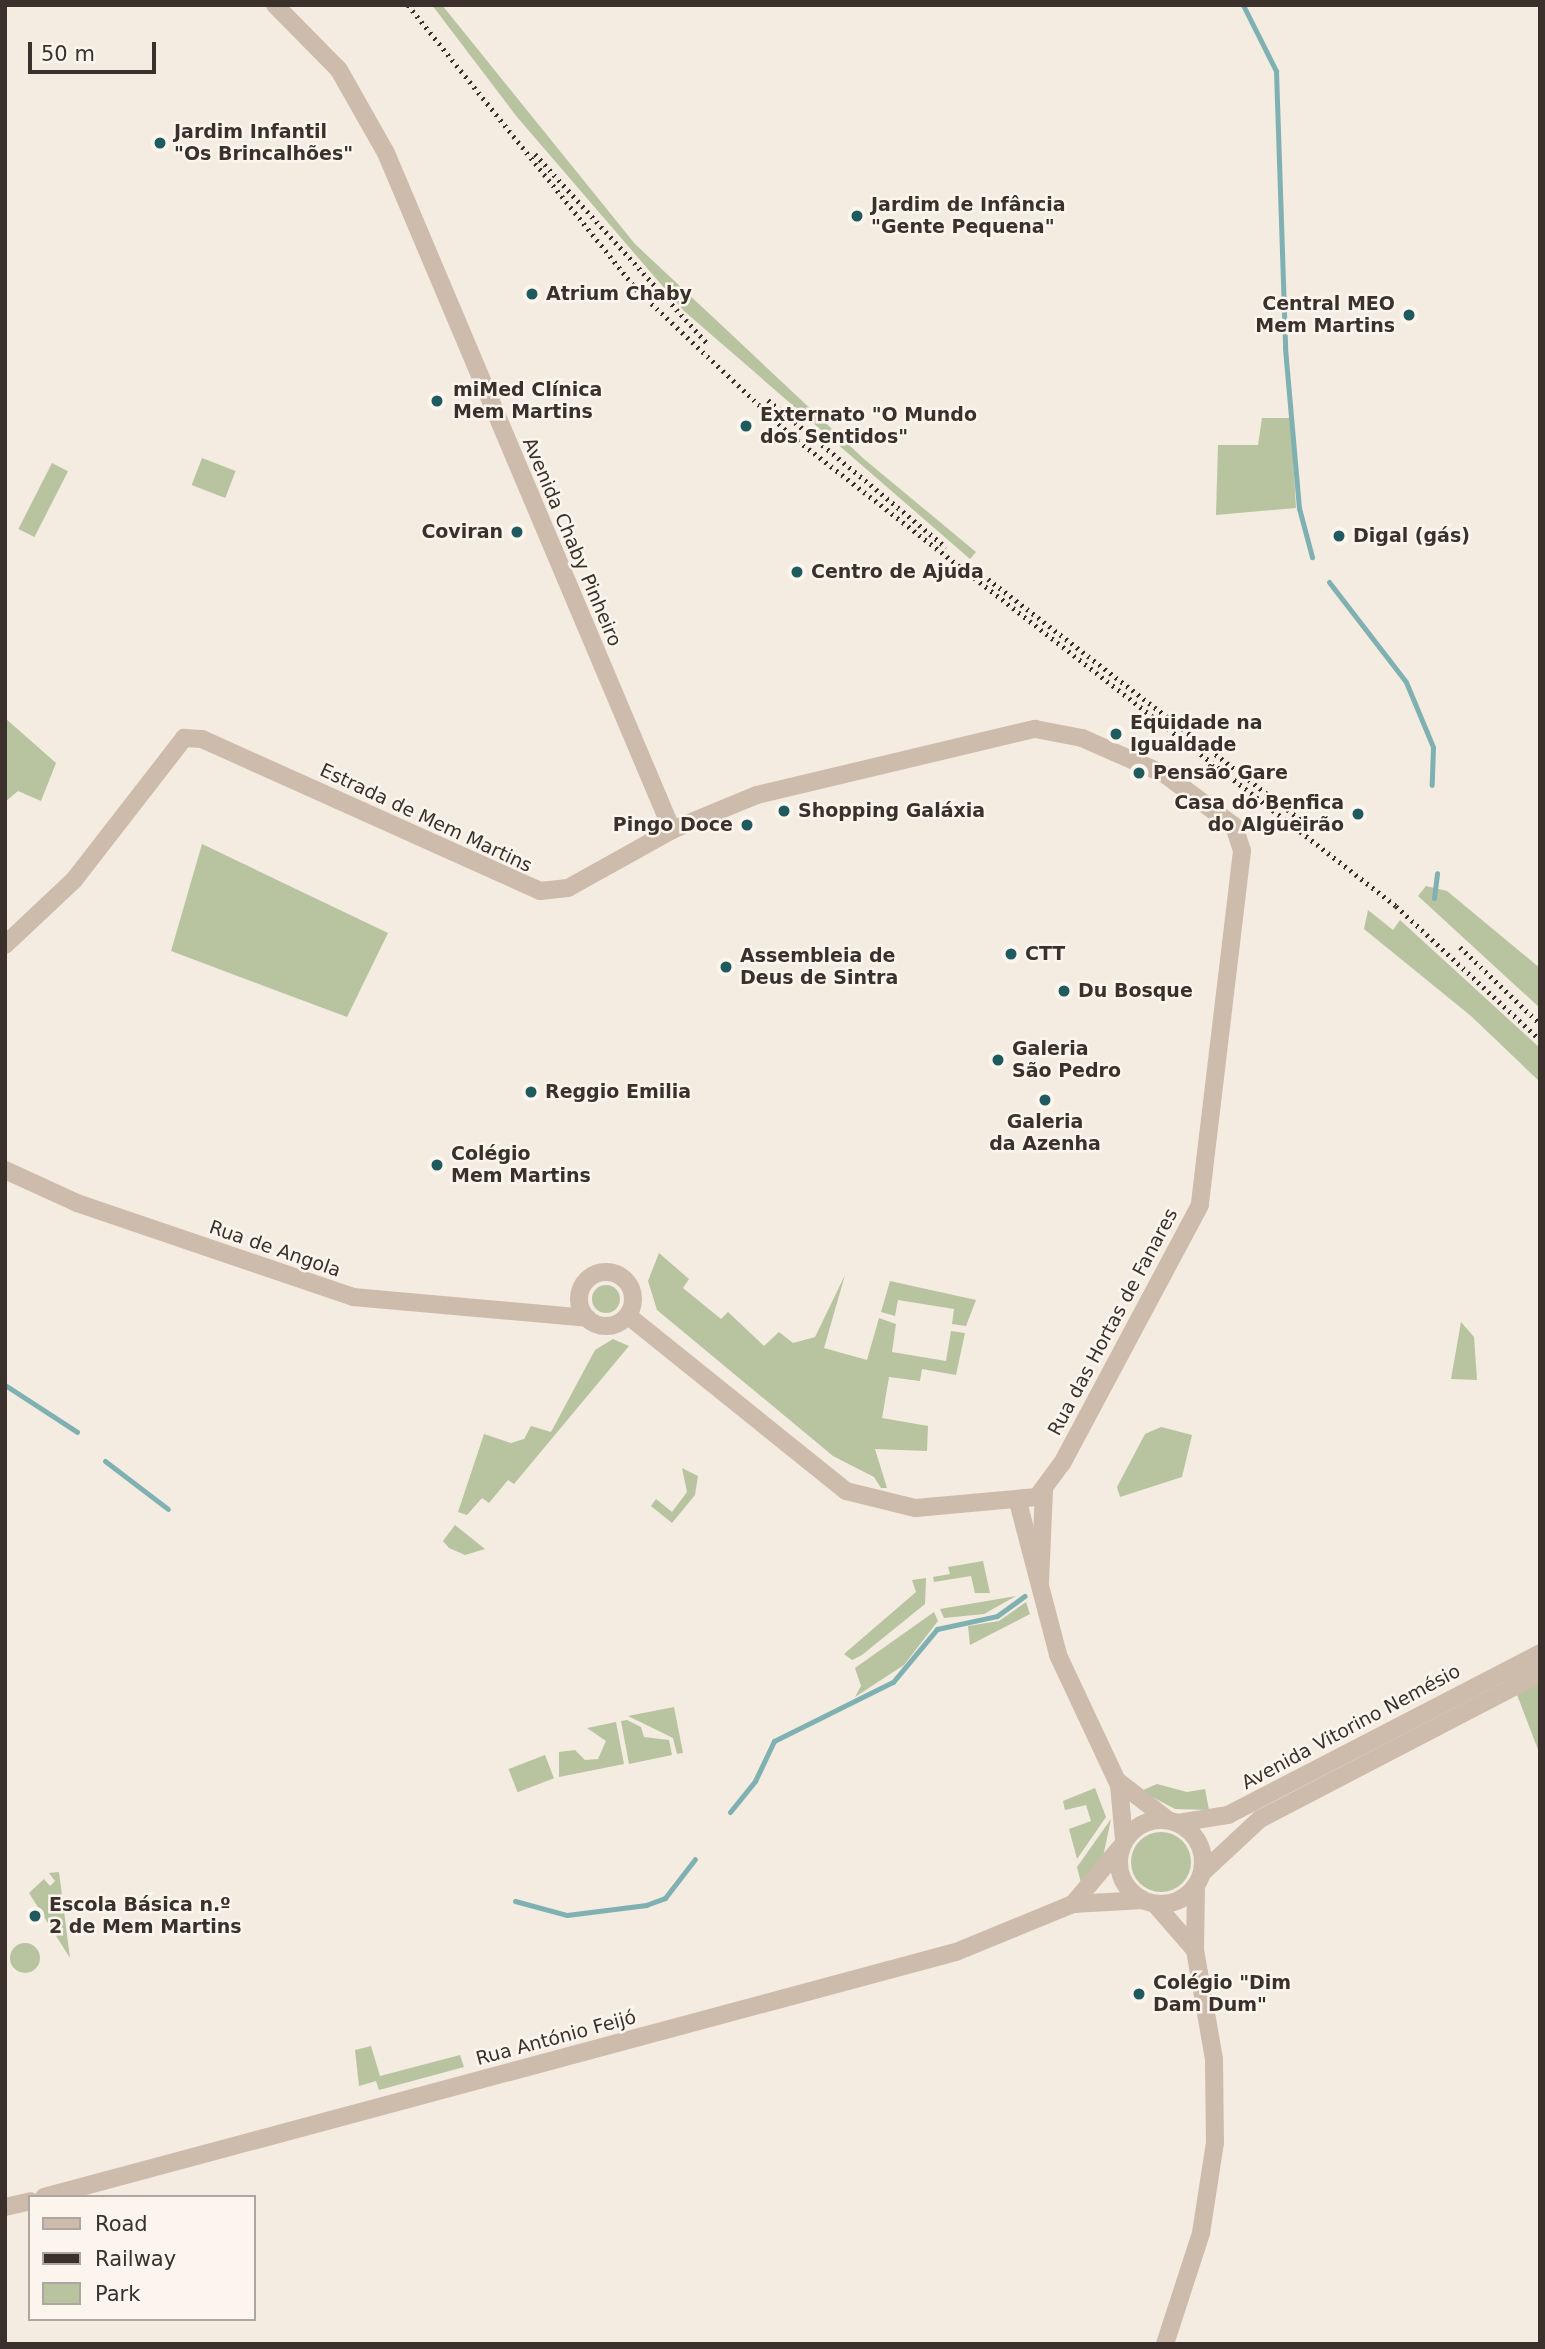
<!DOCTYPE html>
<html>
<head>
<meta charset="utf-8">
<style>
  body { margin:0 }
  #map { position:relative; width:1545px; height:2349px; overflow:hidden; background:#f4ebe1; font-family:"DejaVu Sans",sans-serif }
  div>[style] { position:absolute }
  .green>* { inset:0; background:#b8c4a0; transform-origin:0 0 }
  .round { border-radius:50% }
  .stream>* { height:5px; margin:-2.5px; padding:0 2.5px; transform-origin:2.5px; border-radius:2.5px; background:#7fb0b2 }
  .tertiary>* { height:18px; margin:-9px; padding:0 9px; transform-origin:9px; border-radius:9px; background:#cdbbac }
  .tertiary>.ring { margin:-9px; padding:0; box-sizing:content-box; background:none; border:18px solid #cdbbac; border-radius:50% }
  .rail>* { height:5px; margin-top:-2.5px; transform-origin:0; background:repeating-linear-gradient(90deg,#3b302b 0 2px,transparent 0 7px) }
  .dots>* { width:19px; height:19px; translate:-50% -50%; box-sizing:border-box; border:4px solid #fbf5ee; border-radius:50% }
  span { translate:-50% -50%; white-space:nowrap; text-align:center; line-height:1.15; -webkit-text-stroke:5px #fbf5ee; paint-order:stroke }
  .poi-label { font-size:19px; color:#3b302b; font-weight:700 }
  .left { translate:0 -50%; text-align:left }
  .right { translate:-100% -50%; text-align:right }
  .street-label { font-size:19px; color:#3b302b }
  .frame { position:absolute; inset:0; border:7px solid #3b302b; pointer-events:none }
  .legend { position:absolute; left:28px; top:2195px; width:228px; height:126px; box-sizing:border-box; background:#fbf5ee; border:2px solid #aea6a0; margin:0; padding:9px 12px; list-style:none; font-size:21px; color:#3b302b }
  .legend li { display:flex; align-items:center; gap:14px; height:35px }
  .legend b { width:35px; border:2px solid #aea6a0 }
  .scale { position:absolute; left:28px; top:42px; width:128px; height:32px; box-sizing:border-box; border:4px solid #3b302b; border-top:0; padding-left:9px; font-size:21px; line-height:24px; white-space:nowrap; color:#3b302b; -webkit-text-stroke:5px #fbf5ee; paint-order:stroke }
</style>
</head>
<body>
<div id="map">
  <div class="green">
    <div style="clip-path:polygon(432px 5px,442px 5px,635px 244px,864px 459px,976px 552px,970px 559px,684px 311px,517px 117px)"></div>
    <div style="clip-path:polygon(1262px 418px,1291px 418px,1296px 508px,1216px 515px,1218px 445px,1258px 445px)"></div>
    <div style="left:202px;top:458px;width:36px;height:29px;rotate:21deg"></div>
    <div style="left:52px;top:463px;width:18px;height:74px;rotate:27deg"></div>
    <div style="clip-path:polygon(5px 718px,56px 763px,41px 801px,18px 791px,5px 802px)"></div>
    <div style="clip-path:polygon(202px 844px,388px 933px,347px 1017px,171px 951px)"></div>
    <div style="clip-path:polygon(1426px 886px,1447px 891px,1540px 968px,1540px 1008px,1418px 896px)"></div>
    <div style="clip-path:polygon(1368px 910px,1393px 930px,1400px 920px,1540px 1048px,1540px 1082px,1471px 1016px,1364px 929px)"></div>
    <div style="clip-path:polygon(659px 1253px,689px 1279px,683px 1288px,721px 1319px,728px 1312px,764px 1346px,779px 1332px,793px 1343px,815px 1337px,845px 1275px,824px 1348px,867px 1360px,879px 1318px,896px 1324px,892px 1352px,946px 1361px,951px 1331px,965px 1333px,956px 1375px,922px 1369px,920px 1381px,889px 1377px,882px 1418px,928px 1426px,927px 1451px,875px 1449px,887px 1488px,881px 1488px,874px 1477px,833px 1456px,657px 1310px,648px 1281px)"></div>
    <div style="clip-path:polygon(890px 1281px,976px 1300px,966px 1326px,952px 1324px,954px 1309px,898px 1300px,895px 1316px,881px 1312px)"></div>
    <div class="round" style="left:592px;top:1285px;width:28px;height:28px"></div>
    <div style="clip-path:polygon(1461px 1322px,1474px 1337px,1477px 1380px,1451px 1379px)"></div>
    <div style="clip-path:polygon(613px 1339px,629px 1346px,514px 1484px,508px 1480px,489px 1503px,482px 1498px,467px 1515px,458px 1512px,484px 1434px,511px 1443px,524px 1439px,531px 1426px,551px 1432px,595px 1350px)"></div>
    <div style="clip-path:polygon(1161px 1427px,1192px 1435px,1182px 1477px,1120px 1497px,1117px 1487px,1145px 1434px)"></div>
    <div style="clip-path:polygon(682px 1468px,698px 1476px,695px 1495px,672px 1523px,651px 1506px,656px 1499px,672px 1512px,687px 1492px)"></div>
    <div style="clip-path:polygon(455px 1525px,485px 1549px,465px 1555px,449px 1548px,443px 1541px)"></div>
    <div style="clip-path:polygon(983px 1561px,990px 1593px,975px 1593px,971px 1576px,934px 1582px,933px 1577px,950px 1574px,948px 1567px)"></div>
    <div style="clip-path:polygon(926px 1578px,925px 1604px,862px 1655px,852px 1660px,844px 1654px,916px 1592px,912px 1580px)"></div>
    <div style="clip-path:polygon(1016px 1596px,984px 1614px,944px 1618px,940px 1609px)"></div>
    <div style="clip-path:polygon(1026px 1602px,1030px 1614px,970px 1645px,968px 1626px,999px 1621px)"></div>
    <div style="clip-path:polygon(934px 1612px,938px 1621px,904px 1665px,855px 1697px,861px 1686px,855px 1668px)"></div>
    <div style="clip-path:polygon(1540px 1683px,1540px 1755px,1516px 1692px)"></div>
    <div style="clip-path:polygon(674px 1707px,683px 1753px,677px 1754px,673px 1738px,628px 1716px)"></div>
    <div style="clip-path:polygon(627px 1720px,641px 1727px,644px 1737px,669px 1740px,672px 1755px,629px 1764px,621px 1721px)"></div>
    <div style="clip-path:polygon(616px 1722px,624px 1764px,559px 1777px,559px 1752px,575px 1750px,585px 1760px,598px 1759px,606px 1741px,587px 1728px)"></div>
    <div style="left:545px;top:1755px;width:25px;height:39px;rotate:69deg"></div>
    <div style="clip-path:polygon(1157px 1784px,1187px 1792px,1205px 1789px,1209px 1810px,1175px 1809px,1141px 1791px)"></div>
    <div style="clip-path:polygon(1095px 1788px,1106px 1817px,1077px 1859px,1069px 1829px,1091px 1821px,1086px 1805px,1065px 1810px,1063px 1801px)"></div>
    <div style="clip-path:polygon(1111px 1819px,1103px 1857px,1081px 1883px,1077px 1867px)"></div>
    <div class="round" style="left:1131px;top:1832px;width:60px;height:60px"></div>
    <div style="clip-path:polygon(59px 1872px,70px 1958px,29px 1893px,44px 1879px,50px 1886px,55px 1881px,49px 1873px)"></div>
    <div class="round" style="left:10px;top:1943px;width:30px;height:30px"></div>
    <div style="clip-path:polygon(371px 2046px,380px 2076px,460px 2055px,464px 2067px,379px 2090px,376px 2081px,359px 2086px,355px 2050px)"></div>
  </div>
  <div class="stream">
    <div style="left:1243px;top:5px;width:74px;rotate:63.4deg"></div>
    <div style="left:1276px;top:71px;width:277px;rotate:88.1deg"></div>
    <div style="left:1285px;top:348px;width:161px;rotate:85deg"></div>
    <div style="left:1299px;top:508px;width:51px;rotate:75.1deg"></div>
    <div style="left:1329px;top:582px;width:126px;rotate:52.4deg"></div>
    <div style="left:1406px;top:682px;width:70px;rotate:67.4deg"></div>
    <div style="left:1433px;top:747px;width:38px;rotate:92deg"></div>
    <div style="left:1434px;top:898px;width:25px;rotate:-83deg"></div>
    <div style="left:5px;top:1385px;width:86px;rotate:33.1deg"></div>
    <div style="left:105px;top:1461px;width:79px;rotate:37.3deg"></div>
    <div style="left:730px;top:1812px;width:40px;rotate:-51deg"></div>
    <div style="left:755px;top:1781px;width:44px;rotate:-64.6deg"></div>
    <div style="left:774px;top:1741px;width:133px;rotate:-26.4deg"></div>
    <div style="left:893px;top:1682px;width:69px;rotate:-50.3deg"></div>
    <div style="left:937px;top:1629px;width:61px;rotate:-12.2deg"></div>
    <div style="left:997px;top:1616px;width:34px;rotate:-36deg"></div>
    <div style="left:515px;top:1901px;width:54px;rotate:15.1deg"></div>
    <div style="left:567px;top:1915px;width:80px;rotate:-7.2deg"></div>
    <div style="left:646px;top:1905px;width:20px;rotate:-20deg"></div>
    <div style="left:665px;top:1898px;width:49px;rotate:-52.4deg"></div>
  </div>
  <div class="tertiary">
    <div style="left:275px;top:5px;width:91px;rotate:45.4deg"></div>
    <div style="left:339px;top:70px;width:95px;rotate:60.5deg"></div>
    <div style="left:386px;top:153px;width:735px;rotate:67.1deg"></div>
    <div style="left:5px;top:945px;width:95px;rotate:-43.3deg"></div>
    <div style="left:74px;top:880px;width:180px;rotate:-52.2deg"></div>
    <div style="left:184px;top:738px;width:18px;rotate:3deg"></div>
    <div style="left:202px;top:739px;width:371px;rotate:24.2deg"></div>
    <div style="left:540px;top:891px;width:28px;rotate:-6deg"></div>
    <div style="left:568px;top:888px;width:119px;rotate:-29.1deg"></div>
    <div style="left:672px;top:830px;width:92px;rotate:-22.4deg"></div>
    <div style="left:757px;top:795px;width:286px;rotate:-13.4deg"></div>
    <div style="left:1035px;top:729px;width:48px;rotate:10.8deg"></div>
    <div style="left:1082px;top:738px;width:92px;rotate:23.8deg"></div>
    <div style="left:1166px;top:775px;width:85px;rotate:36.9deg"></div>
    <div style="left:1234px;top:826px;width:26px;rotate:72deg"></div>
    <div style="left:1242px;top:851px;width:356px;rotate:96.8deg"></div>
    <div style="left:1200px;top:1205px;width:293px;rotate:118.1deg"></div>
    <div style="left:1062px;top:1463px;width:42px;rotate:126.3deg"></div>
    <div style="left:1037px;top:1497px;width:122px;rotate:174.8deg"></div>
    <div style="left:915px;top:1508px;width:71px;rotate:-166.2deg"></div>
    <div style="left:846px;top:1491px;width:280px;rotate:-141.2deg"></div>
    <div style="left:5px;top:1170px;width:79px;rotate:24.6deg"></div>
    <div style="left:77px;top:1203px;width:292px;rotate:18.8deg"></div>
    <div style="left:353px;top:1297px;width:235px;rotate:5.1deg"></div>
    <div class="ring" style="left:579px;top:1272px;width:36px;height:36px"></div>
    <div style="left:1018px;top:1502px;width:158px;rotate:75.3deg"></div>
    <div style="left:1058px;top:1655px;width:144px;rotate:64.9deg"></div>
    <div style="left:1119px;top:1785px;width:55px;rotate:84.8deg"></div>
    <div style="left:1040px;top:1582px;width:92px;rotate:-87.5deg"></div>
    <div style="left:1119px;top:1782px;width:62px;rotate:37.8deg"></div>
    <div class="ring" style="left:1119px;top:1820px;width:66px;height:66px"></div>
    <div style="left:1178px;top:1823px;width:51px;rotate:-9.1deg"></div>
    <div style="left:1228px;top:1815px;width:352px;rotate:-27.4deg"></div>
    <div style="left:1202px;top:1873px;width:79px;rotate:-43deg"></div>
    <div style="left:1260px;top:1819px;width:316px;rotate:-27.5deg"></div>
    <div style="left:1073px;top:1904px;width:73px;rotate:-50deg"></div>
    <div style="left:1155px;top:1904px;width:61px;rotate:49deg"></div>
    <div style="left:44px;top:2197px;width:944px;rotate:-15.04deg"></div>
    <div style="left:956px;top:1952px;width:126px;rotate:-22.3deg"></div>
    <div style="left:1073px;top:1904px;width:70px;rotate:-3.3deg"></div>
    <div style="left:5px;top:2207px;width:26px;rotate:-13deg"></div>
    <div style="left:1165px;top:2344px;width:117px;rotate:-72deg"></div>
    <div style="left:1201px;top:2233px;width:91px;rotate:-81.2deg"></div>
    <div style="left:1215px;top:2143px;width:84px;rotate:-90.7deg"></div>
    <div style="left:1214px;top:2059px;width:111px;rotate:-99.9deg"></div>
    <div style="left:1195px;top:1950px;width:65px;rotate:-89.1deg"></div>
  </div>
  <div class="rail">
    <div style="left:408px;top:5px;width:364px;rotate:51.2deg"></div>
    <div style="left:636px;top:289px;width:214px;rotate:43.3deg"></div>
    <div style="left:792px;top:436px;width:765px;rotate:37.89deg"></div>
    <div style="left:1396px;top:906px;width:197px;rotate:42.9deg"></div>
    <div style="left:535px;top:154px;width:258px;rotate:47.7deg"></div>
    <div style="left:768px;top:400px;width:231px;rotate:39.6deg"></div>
    <div style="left:988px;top:579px;width:406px;rotate:37.6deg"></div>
    <div style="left:1460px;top:947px;width:111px;rotate:43.9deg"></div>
  </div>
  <div class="dots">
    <div style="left:160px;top:143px;background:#1f5a5e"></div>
    <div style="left:857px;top:216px;background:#1f5a5e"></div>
    <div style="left:532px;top:294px;background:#1f5a5e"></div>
    <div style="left:1409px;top:315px;background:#1f5a5e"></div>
    <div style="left:437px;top:401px;background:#1f5a5e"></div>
    <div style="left:746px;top:426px;background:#1f5a5e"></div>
    <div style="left:517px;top:532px;background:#1f5a5e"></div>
    <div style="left:1339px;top:536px;background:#1f5a5e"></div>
    <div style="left:797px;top:572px;background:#1f5a5e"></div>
    <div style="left:1116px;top:734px;background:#1f5a5e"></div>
    <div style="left:1139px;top:773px;background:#1f5a5e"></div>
    <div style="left:784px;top:811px;background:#1f5a5e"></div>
    <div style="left:1358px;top:814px;background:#1f5a5e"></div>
    <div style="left:747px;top:825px;background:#1f5a5e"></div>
    <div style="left:1011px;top:954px;background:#1f5a5e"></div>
    <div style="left:726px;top:967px;background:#1f5a5e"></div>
    <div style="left:1064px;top:991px;background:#1f5a5e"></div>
    <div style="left:998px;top:1060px;background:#1f5a5e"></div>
    <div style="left:531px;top:1092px;background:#1f5a5e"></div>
    <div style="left:1045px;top:1100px;background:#1f5a5e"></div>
    <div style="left:437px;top:1165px;background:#1f5a5e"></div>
    <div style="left:35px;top:1916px;background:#1f5a5e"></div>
    <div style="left:1139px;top:1994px;background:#1f5a5e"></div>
  </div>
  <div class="poi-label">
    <span class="left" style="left:174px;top:143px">Jardim Infantil<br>"Os Brincalhões"</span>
    <span class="left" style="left:871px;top:216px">Jardim de Infância<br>"Gente Pequena"</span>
    <span class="left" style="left:546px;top:294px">Atrium Chaby</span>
    <span class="right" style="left:1395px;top:315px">Central MEO<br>Mem Martins</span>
    <span class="left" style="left:453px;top:401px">miMed Clínica<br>Mem Martins</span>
    <span class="left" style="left:760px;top:426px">Externato "O Mundo<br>dos Sentidos"</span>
    <span class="right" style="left:503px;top:532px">Coviran</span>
    <span class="left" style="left:1353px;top:536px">Digal (gás)</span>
    <span class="left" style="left:811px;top:572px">Centro de Ajuda</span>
    <span class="left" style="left:1130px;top:734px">Equidade na<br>Igualdade</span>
    <span class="left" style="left:1153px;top:773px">Pensão Gare</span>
    <span class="right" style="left:1344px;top:814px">Casa do Benfica<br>do Algueirão</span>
    <span class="left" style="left:798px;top:811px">Shopping Galáxia</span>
    <span class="right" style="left:733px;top:825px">Pingo Doce</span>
    <span class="left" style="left:1025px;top:954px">CTT</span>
    <span class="left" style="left:740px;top:967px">Assembleia de<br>Deus de Sintra</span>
    <span class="left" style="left:1078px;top:991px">Du Bosque</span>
    <span class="left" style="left:1012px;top:1060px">Galeria<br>São Pedro</span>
    <span class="left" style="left:545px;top:1092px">Reggio Emilia</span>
    <span style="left:1045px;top:1133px">Galeria<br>da Azenha</span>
    <span class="left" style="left:451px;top:1165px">Colégio<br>Mem Martins</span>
    <span class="left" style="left:49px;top:1916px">Escola Básica n.º<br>2 de Mem Martins</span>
    <span class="left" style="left:1153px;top:1994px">Colégio "Dim<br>Dam Dum"</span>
  </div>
  <div class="street-label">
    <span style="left:572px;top:542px;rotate:67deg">Avenida Chaby Pinheiro</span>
    <span style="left:426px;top:818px;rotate:25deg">Estrada de Mem Martins</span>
    <span style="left:275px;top:1249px;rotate:19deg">Rua de Angola</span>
    <span style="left:1113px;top:1322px;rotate:-62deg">Rua das Hortas de Fanares</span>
    <span style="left:1351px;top:1727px;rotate:-28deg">Avenida Vitorino Nemésio</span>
    <span style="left:556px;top:2038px;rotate:-15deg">Rua António Feijó</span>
  </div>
  <div class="frame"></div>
  <ul class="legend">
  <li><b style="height:9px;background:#cdbbac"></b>Road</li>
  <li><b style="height:9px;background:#3b302b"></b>Railway</li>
  <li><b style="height:19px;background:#b8c4a0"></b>Park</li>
  </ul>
  <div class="scale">50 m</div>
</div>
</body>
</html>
